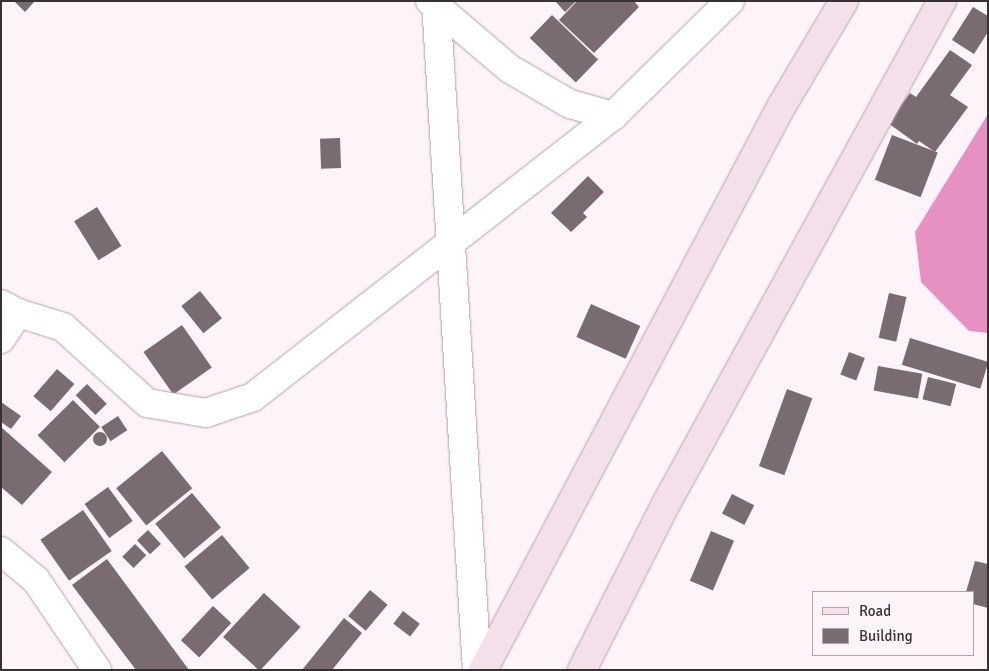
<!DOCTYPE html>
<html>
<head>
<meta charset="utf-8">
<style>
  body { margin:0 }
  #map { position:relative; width:989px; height:671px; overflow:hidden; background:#fdf3f8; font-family:Signika,sans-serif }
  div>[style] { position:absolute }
  .forest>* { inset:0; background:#e791c2 }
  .building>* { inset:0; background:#7a6b73; transform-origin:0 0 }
  .round { border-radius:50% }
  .roads { filter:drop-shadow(0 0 1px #b3a2ab) drop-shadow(0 0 1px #b3a2ab) }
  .street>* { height:28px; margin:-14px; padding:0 14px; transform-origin:14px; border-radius:14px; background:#fff }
  .secondary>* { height:28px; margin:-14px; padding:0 14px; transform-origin:14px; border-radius:14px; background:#f4e0eb }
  span { translate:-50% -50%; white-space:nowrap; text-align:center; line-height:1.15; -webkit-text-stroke:5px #fdf3f8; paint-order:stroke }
  .frame { position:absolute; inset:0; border:2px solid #373134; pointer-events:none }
  .legend { position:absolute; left:812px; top:591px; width:162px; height:65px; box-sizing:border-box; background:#fdf3f8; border:1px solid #aea5aa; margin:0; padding:6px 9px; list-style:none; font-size:15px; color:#373134 }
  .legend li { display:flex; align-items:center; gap:10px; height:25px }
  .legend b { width:25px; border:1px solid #aea5aa }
</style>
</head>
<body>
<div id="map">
  <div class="forest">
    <div style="clip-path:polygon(988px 114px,988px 333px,969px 331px,921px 282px,915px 232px)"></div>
  </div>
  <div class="building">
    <div style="clip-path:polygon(14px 1px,35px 1px,25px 12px)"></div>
    <div style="clip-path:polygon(555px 1px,576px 1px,565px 12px)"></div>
    <div style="clip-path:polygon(577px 1px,634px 1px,639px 7px,594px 53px,559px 20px)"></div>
    <div style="clip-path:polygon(973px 7px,988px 16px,988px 32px,974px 54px,952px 40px)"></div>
    <div style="left:552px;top:15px;width:64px;height:32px;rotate:44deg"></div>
    <div style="clip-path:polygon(950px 50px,972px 65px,950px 95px,968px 107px,935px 152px,919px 141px,917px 144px,888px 123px,910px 93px,916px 97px)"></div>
    <div style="left:892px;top:135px;width:49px;height:48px;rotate:21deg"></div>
    <div style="left:340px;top:138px;width:30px;height:20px;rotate:88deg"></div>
    <div style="clip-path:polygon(588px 176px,604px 192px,583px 213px,587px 217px,571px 232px,551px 213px)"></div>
    <div style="left:97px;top:207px;width:46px;height:27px;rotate:58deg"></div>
    <div style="left:200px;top:291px;width:35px;height:24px;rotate:51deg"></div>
    <div style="left:889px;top:293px;width:18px;height:46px;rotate:13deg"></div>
    <div style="left:591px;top:304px;width:54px;height:36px;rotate:24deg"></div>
    <div style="left:182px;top:325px;width:52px;height:47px;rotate:55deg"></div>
    <div style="left:910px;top:338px;width:82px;height:28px;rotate:17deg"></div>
    <div style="left:849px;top:352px;width:17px;height:24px;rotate:21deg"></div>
    <div style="left:878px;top:366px;width:45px;height:25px;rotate:10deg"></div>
    <div style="left:57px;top:369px;width:23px;height:36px;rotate:41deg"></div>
    <div style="left:928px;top:377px;width:29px;height:23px;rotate:14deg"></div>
    <div style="left:87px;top:384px;width:28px;height:16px;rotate:45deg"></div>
    <div style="left:787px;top:389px;width:27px;height:82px;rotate:20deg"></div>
    <div style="left:73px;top:400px;width:38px;height:50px;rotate:45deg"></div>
    <div style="clip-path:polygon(1px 402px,21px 416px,11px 429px,1px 422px)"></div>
    <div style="left:118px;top:416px;width:17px;height:20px;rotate:57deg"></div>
    <div style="clip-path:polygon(1px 427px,52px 472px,22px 505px,1px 487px)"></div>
    <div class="round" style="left:93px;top:432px;width:14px;height:14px"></div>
    <div style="left:162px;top:451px;width:48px;height:59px;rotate:51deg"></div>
    <div style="left:108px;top:487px;width:42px;height:29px;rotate:54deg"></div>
    <div style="left:192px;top:493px;width:45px;height:48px;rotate:50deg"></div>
    <div style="left:732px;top:494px;width:25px;height:22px;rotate:27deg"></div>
    <div style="left:83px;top:510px;width:50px;height:52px;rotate:55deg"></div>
    <div style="left:148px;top:530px;width:19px;height:15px;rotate:47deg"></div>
    <div style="left:711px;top:531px;width:25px;height:54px;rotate:23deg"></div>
    <div style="left:222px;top:535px;width:43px;height:49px;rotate:50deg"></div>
    <div style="left:135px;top:544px;width:16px;height:18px;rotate:45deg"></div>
    <div style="clip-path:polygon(107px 559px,189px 670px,136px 670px,72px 585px)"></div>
    <div style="clip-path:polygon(975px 561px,988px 564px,988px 608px,973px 604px,973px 592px,966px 592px)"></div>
    <div style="left:370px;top:590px;width:23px;height:34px;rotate:40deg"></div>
    <div style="left:264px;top:593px;width:50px;height:60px;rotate:43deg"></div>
    <div style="left:213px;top:606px;width:25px;height:47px;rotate:43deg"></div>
    <div style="left:403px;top:611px;width:21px;height:16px;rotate:37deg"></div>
    <div style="clip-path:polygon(344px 618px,362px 633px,332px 670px,302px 670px)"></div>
  </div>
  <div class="roads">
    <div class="street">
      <div style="left:430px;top:1px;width:105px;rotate:40.4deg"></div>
      <div style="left:510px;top:69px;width:69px;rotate:30.3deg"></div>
      <div style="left:570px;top:104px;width:45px;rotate:15.6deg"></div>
      <div style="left:436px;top:1px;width:670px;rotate:86.49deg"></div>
      <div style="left:1px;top:304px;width:19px;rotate:28deg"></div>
      <div style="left:18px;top:313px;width:47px;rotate:17.3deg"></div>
      <div style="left:63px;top:327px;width:113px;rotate:42.1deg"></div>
      <div style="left:147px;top:403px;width:60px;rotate:9.6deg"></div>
      <div style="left:206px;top:413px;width:50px;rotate:-18.8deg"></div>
      <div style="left:253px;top:397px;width:457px;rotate:-38deg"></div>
      <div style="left:613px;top:116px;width:164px;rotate:-44.5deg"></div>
      <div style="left:1px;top:339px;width:31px;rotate:-57deg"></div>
      <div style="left:1px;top:551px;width:45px;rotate:39.6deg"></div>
      <div style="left:36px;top:580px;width:109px;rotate:55.9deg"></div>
    </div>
    <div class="secondary">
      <div style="left:483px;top:670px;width:637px;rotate:-62.11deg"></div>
      <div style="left:781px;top:107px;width:123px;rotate:-59.3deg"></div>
      <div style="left:582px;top:670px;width:188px;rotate:-63.2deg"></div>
      <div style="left:667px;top:502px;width:572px;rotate:-61.24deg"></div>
    </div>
  </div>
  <div class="frame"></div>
  <ul class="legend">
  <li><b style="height:6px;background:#f4e0eb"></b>Road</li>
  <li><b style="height:14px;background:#7a6b73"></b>Building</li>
  </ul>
</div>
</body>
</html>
